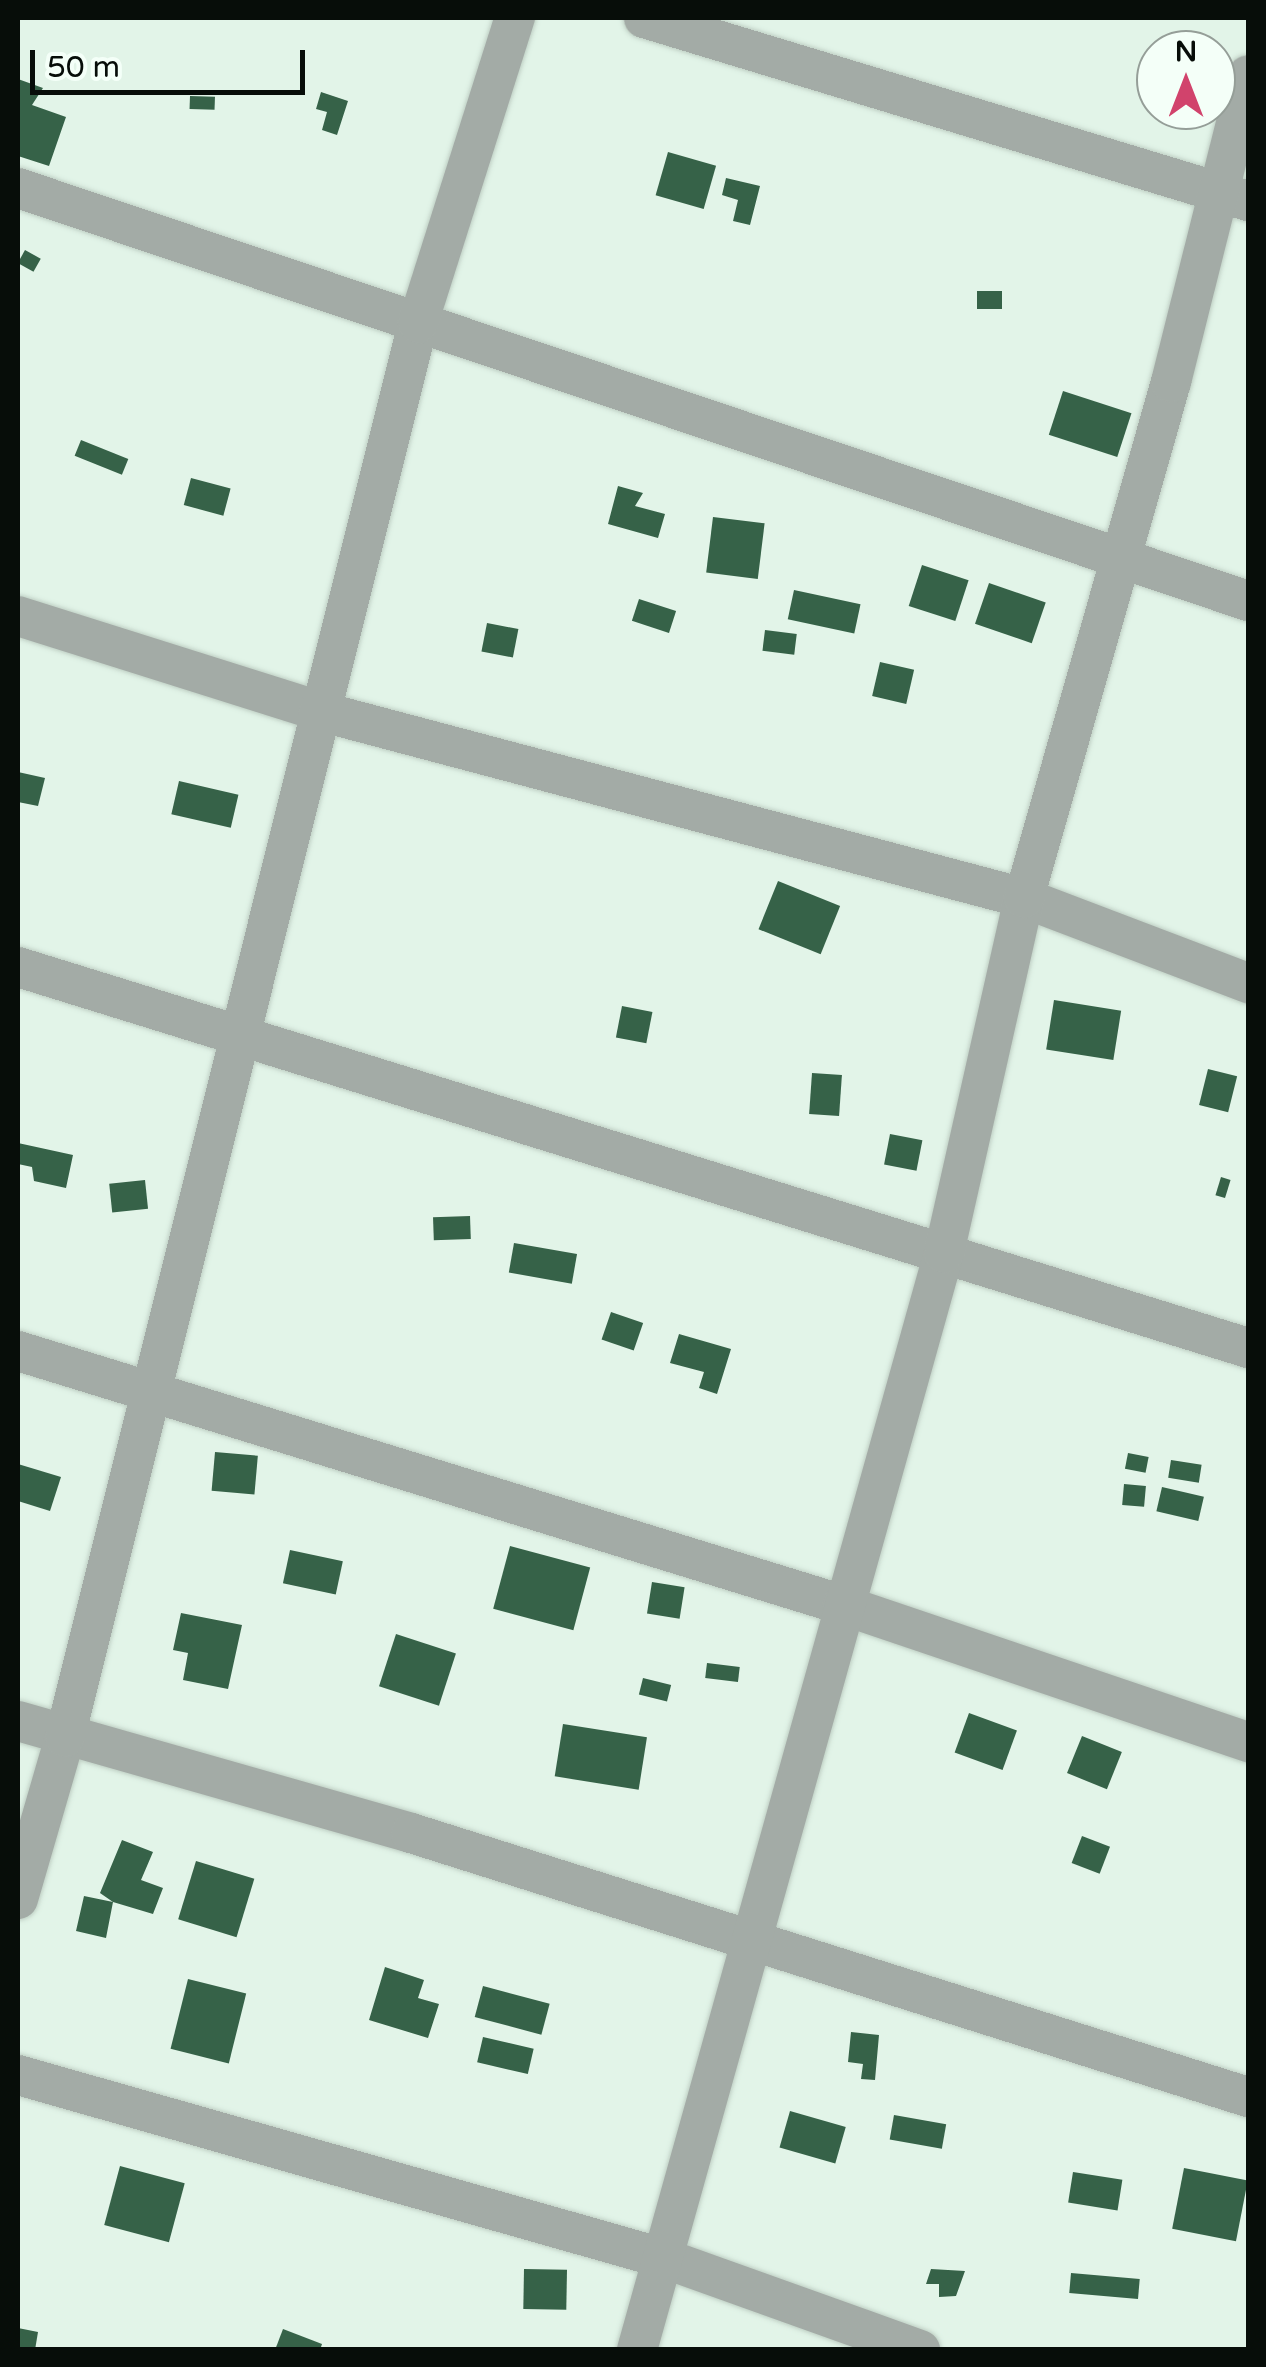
<!DOCTYPE html>
<html>
<head>
<meta charset="utf-8">
<style>
  body { margin:0 }
  #map { position:relative; width:1266px; height:2367px; overflow:hidden; background:#e2f4e8; font-family:"Varela Round",sans-serif }
  div>[style] { position:absolute }
  .building>* { inset:0; background:#366248; transform-origin:0 0 }
  .roads { filter:drop-shadow(0 0 2px #bfcfc4) drop-shadow(0 0 2px #bfcfc4) }
  .minor>* { height:40px; margin:-20px; padding:0 20px; transform-origin:20px; border-radius:20px; background:#a3aba6 }
  span { translate:-50% -50%; white-space:nowrap; text-align:center; line-height:1.15; -webkit-text-stroke:10px #f4fff8; paint-order:stroke }
  .frame { position:absolute; inset:0; border:20px solid #070d09; pointer-events:none }
  .north { position:absolute; left:1136px; top:30px; width:100px; height:100px; box-sizing:border-box; background:#f4fff8; border:2px solid #959e98; border-radius:50%; rotate:0deg; font-size:28px; font-weight:700; line-height:40px; text-align:center; color:#070d09 }
  .north::after { content:''; display:block; margin:auto; width:35px; height:45px; background:#d1436c; clip-path:polygon(50% 0,100% 100%,50% 72%,0 100%) }
  .scale { position:absolute; left:30px; top:50px; width:275px; height:45px; box-sizing:border-box; border:5px solid #070d09; border-top:0; padding-left:12px; font-size:30px; line-height:35px; white-space:nowrap; color:#070d09; -webkit-text-stroke:8px #f4fff8; paint-order:stroke }
</style>
</head>
<body>
<div id="map">
  <div class="building">
    <div style="clip-path:polygon(18px 79px,43px 88px,32px 105px,66px 117px,49px 166px,18px 156px)"></div>
    <div style="clip-path:polygon(321px 92px,348px 101px,337px 135px,322px 130px,327px 112px,316px 109px)"></div>
    <div style="left:190px;top:96px;width:25px;height:13px;rotate:2deg"></div>
    <div style="left:668px;top:152px;width:50px;height:45px;rotate:16deg"></div>
    <div style="clip-path:polygon(726px 178px,760px 186px,750px 225px,733px 221px,738px 200px,722px 195px)"></div>
    <div style="left:25px;top:250px;width:18px;height:15px;rotate:29deg"></div>
    <div style="left:977px;top:291px;width:25px;height:18px"></div>
    <div style="left:1063px;top:391px;width:72px;height:46px;rotate:18deg"></div>
    <div style="left:81px;top:440px;width:51px;height:17px;rotate:22deg"></div>
    <div style="left:191px;top:478px;width:41px;height:28px;rotate:15deg"></div>
    <div style="clip-path:polygon(618px 486px,643px 493px,635px 506px,665px 514px,658px 538px,608px 524px)"></div>
    <div style="left:713px;top:517px;width:52px;height:56px;rotate:7deg"></div>
    <div style="left:922px;top:565px;width:49px;height:43px;rotate:18deg"></div>
    <div style="left:989px;top:583px;width:60px;height:43px;rotate:19deg"></div>
    <div style="left:794px;top:590px;width:68px;height:30px;rotate:12deg"></div>
    <div style="left:639px;top:599px;width:39px;height:23px;rotate:18deg"></div>
    <div style="left:487px;top:623px;width:32px;height:29px;rotate:11deg"></div>
    <div style="left:765px;top:630px;width:32px;height:21px;rotate:7deg"></div>
    <div style="left:880px;top:662px;width:35px;height:35px;rotate:13deg"></div>
    <div style="clip-path:polygon(18px 772px,45px 778px,38px 806px,18px 802px)"></div>
    <div style="left:179px;top:781px;width:61px;height:34px;rotate:13deg"></div>
    <div style="left:778px;top:881px;width:67px;height:52px;rotate:22deg"></div>
    <div style="left:1054px;top:1000px;width:68px;height:50px;rotate:9deg"></div>
    <div style="left:622px;top:1006px;width:31px;height:32px;rotate:11deg"></div>
    <div style="left:1208px;top:1069px;width:30px;height:37px;rotate:14deg"></div>
    <div style="left:812px;top:1073px;width:30px;height:41px;rotate:4deg"></div>
    <div style="left:890px;top:1134px;width:33px;height:31px;rotate:11deg"></div>
    <div style="clip-path:polygon(18px 1143px,73px 1155px,66px 1188px,34px 1181px,32px 1167px,18px 1164px)"></div>
    <div style="left:1221px;top:1177px;width:10px;height:19px;rotate:17deg"></div>
    <div style="left:145px;top:1180px;width:29px;height:36px;rotate:84deg"></div>
    <div style="left:470px;top:1216px;width:23px;height:37px;rotate:88deg"></div>
    <div style="left:514px;top:1243px;width:64px;height:30px;rotate:10deg"></div>
    <div style="left:611px;top:1312px;width:34px;height:29px;rotate:19deg"></div>
    <div style="clip-path:polygon(679px 1334px,731px 1349px,717px 1394px,699px 1388px,704px 1372px,670px 1363px)"></div>
    <div style="left:215px;top:1452px;width:43px;height:39px;rotate:5deg"></div>
    <div style="left:1128px;top:1453px;width:21px;height:16px;rotate:11deg"></div>
    <div style="left:1171px;top:1460px;width:31px;height:18px;rotate:9deg"></div>
    <div style="clip-path:polygon(18px 1464px,61px 1477px,50px 1511px,18px 1501px)"></div>
    <div style="left:1124px;top:1484px;width:22px;height:21px;rotate:5deg"></div>
    <div style="left:1162px;top:1487px;width:43px;height:25px;rotate:13deg"></div>
    <div style="left:510px;top:1546px;width:83px;height:65px;rotate:15deg"></div>
    <div style="left:290px;top:1550px;width:54px;height:34px;rotate:12deg"></div>
    <div style="left:652px;top:1582px;width:33px;height:32px;rotate:9deg"></div>
    <div style="clip-path:polygon(181px 1613px,242px 1625px,228px 1689px,183px 1680px,188px 1653px,173px 1650px)"></div>
    <div style="left:396px;top:1634px;width:63px;height:55px;rotate:18deg"></div>
    <div style="left:707px;top:1663px;width:33px;height:15px;rotate:7deg"></div>
    <div style="left:643px;top:1678px;width:29px;height:17px;rotate:14deg"></div>
    <div style="left:969px;top:1713px;width:51px;height:42px;rotate:20deg"></div>
    <div style="left:563px;top:1724px;width:85px;height:53px;rotate:9deg"></div>
    <div style="left:1082px;top:1736px;width:43px;height:40px;rotate:22deg"></div>
    <div style="left:1082px;top:1836px;width:30px;height:29px;rotate:21deg"></div>
    <div style="clip-path:polygon(122px 1840px,153px 1852px,141px 1880px,163px 1888px,153px 1914px,113px 1902px,106px 1938px,76px 1931px,84px 1896px,113px 1902px,100px 1893px)"></div>
    <div style="left:196px;top:1861px;width:61px;height:61px;rotate:17deg"></div>
    <div style="clip-path:polygon(385px 1967px,424px 1980px,418px 1998px,439px 2004px,428px 2038px,369px 2020px)"></div>
    <div style="left:188px;top:1979px;width:60px;height:72px;rotate:14deg"></div>
    <div style="left:483px;top:1986px;width:69px;height:32px;rotate:15deg"></div>
    <div style="clip-path:polygon(851px 2032px,879px 2035px,875px 2080px,861px 2079px,863px 2064px,848px 2062px)"></div>
    <div style="left:483px;top:2037px;width:52px;height:26px;rotate:13deg"></div>
    <div style="left:790px;top:2111px;width:58px;height:38px;rotate:16deg"></div>
    <div style="left:894px;top:2115px;width:53px;height:25px;rotate:10deg"></div>
    <div style="left:120px;top:2166px;width:67px;height:61px;rotate:15deg"></div>
    <div style="left:1184px;top:2168px;width:65px;height:62px;rotate:11deg"></div>
    <div style="left:1073px;top:2172px;width:50px;height:31px;rotate:9deg"></div>
    <div style="left:524px;top:2269px;width:43px;height:40px;rotate:1deg"></div>
    <div style="clip-path:polygon(931px 2269px,965px 2271px,956px 2296px,939px 2297px,939px 2284px,926px 2284px)"></div>
    <div style="left:1071px;top:2273px;width:69px;height:20px;rotate:5deg"></div>
    <div style="clip-path:polygon(18px 2328px,38px 2332px,35px 2350px,18px 2350px)"></div>
    <div style="clip-path:polygon(283px 2329px,322px 2344px,320px 2350px,275px 2350px)"></div>
  </div>
  <div class="roads">
    <div class="minor">
      <div style="left:644px;top:18px;width:631px;rotate:16.86deg"></div>
      <div style="left:18px;top:188px;width:1297px;rotate:18.56deg"></div>
      <div style="left:18px;top:616px;width:316px;rotate:17.5deg"></div>
      <div style="left:319px;top:711px;width:729px;rotate:14.86deg"></div>
      <div style="left:1024px;top:898px;width:240px;rotate:20.8deg"></div>
      <div style="left:18px;top:967px;width:1288px;rotate:17.21deg"></div>
      <div style="left:18px;top:1351px;width:863px;rotate:17.11deg"></div>
      <div style="left:843px;top:1605px;width:428px;rotate:18.7deg"></div>
      <div style="left:18px;top:1721px;width:409px;rotate:15.9deg"></div>
      <div style="left:411px;top:1833px;width:878px;rotate:17.51deg"></div>
      <div style="left:18px;top:1899px;width:169px;rotate:-73.8deg"></div>
      <div style="left:65px;top:1737px;width:1457px;rotate:-75.98deg"></div>
      <div style="left:418px;top:323px;width:320px;rotate:-72.4deg"></div>
      <div style="left:18px;top:2075px;width:674px;rotate:15.85deg"></div>
      <div style="left:666px;top:2259px;width:270px;rotate:19.7deg"></div>
      <div style="left:637px;top:2350px;width:1139px;rotate:-74.37deg"></div>
      <div style="left:944px;top:1253px;width:364px;rotate:-77.3deg"></div>
      <div style="left:1024px;top:898px;width:537px;rotate:-74.1deg"></div>
      <div style="left:1171px;top:382px;width:316px;rotate:-75.9deg"></div>
    </div>
  </div>
  <div class="frame"></div>
  <div class="north">N</div>
  <div class="scale">50 m</div>
</div>
</body>
</html>
